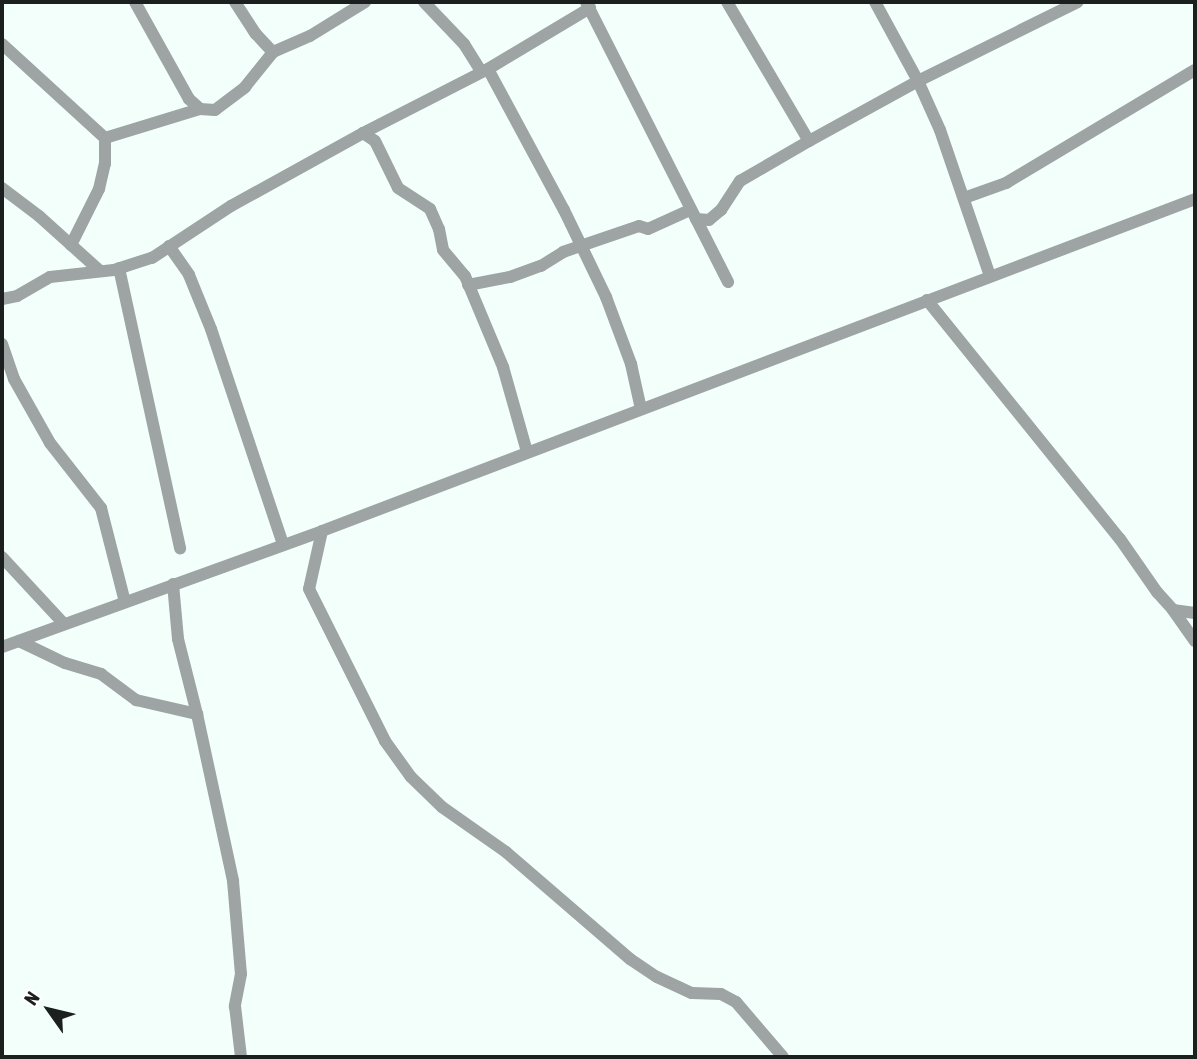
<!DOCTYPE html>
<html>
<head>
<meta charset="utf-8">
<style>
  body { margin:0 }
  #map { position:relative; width:1197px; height:1059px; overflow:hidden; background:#f3fffa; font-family:"Asap Condensed",sans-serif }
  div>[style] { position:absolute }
  .street>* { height:12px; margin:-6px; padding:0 6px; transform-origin:6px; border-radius:6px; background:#9ea3a3 }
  span { translate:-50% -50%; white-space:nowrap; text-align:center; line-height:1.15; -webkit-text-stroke:7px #fff; paint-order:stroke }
  .frame { position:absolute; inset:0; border:4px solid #1b1f1d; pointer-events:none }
  .north { position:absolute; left:14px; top:975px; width:70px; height:70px; -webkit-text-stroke:5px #fff; paint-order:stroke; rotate:304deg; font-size:19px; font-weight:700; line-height:28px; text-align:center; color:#1b1f1d }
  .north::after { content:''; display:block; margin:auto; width:24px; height:32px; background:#1b1f1d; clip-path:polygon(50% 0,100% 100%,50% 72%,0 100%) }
</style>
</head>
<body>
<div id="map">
  <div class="street">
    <div style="left:135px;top:2px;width:111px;rotate:60.9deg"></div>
    <div style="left:189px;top:99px;width:15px;rotate:42deg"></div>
    <div style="left:200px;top:109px;width:15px;rotate:4deg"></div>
    <div style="left:215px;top:110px;width:38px;rotate:-37deg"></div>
    <div style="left:245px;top:87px;width:45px;rotate:-51.3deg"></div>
    <div style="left:273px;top:52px;width:40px;rotate:-23.4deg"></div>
    <div style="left:310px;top:36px;width:65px;rotate:-31.7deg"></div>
    <div style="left:235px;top:2px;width:38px;rotate:57deg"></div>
    <div style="left:256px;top:34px;width:25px;rotate:47deg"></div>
    <div style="left:424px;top:2px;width:58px;rotate:46.4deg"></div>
    <div style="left:464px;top:44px;width:32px;rotate:58deg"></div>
    <div style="left:586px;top:2px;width:314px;rotate:63.1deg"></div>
    <div style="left:727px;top:2px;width:161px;rotate:59.5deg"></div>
    <div style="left:875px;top:2px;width:90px;rotate:61.4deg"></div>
    <div style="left:918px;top:81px;width:54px;rotate:65.8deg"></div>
    <div style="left:940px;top:130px;width:154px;rotate:71.1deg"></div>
    <div style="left:2px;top:44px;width:139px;rotate:42.4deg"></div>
    <div style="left:105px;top:138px;width:99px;rotate:-17deg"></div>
    <div style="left:488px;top:69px;width:160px;rotate:61.7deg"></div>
    <div style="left:564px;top:210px;width:97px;rotate:64.2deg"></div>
    <div style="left:606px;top:297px;width:72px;rotate:69.5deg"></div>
    <div style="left:631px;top:364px;width:46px;rotate:77.5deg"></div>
    <div style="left:363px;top:133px;width:140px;rotate:-27.1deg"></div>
    <div style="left:488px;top:69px;width:119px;rotate:-30.9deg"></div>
    <div style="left:2px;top:188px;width:46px;rotate:37.1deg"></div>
    <div style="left:39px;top:216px;width:81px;rotate:42deg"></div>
    <div style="left:964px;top:198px;width:45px;rotate:-19.7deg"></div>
    <div style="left:1006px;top:183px;width:220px;rotate:-30.9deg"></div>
    <div style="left:696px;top:219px;width:13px;rotate:4deg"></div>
    <div style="left:709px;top:220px;width:16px;rotate:-40deg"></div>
    <div style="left:721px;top:210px;width:35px;rotate:-57deg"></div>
    <div style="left:740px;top:181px;width:80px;rotate:-30.1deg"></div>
    <div style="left:809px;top:141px;width:124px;rotate:-28.8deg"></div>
    <div style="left:918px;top:81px;width:178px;rotate:-26.3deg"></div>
    <div style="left:71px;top:245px;width:63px;rotate:-63.4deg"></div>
    <div style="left:99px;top:189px;width:26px;rotate:-77deg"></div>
    <div style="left:105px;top:164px;width:26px;rotate:-90deg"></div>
    <div style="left:169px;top:246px;width:35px;rotate:55deg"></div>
    <div style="left:189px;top:275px;width:58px;rotate:67.8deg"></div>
    <div style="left:211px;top:329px;width:227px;rotate:71.5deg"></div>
    <div style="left:119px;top:268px;width:287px;rotate:77.7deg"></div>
    <div style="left:468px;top:285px;width:43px;rotate:-10.8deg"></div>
    <div style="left:510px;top:277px;width:33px;rotate:-20deg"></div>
    <div style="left:541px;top:266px;width:26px;rotate:-32deg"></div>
    <div style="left:563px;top:252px;width:80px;rotate:-18.9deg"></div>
    <div style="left:639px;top:226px;width:9px;rotate:18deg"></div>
    <div style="left:648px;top:229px;width:46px;rotate:-24.3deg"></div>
    <div style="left:2px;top:299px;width:15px;rotate:-11deg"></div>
    <div style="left:17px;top:296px;width:38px;rotate:-30deg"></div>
    <div style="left:50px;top:277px;width:64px;rotate:-6.2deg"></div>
    <div style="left:114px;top:270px;width:40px;rotate:-18deg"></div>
    <div style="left:152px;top:258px;width:95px;rotate:-33.4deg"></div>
    <div style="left:231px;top:206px;width:151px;rotate:-28.9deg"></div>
    <div style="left:363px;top:133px;width:14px;rotate:34deg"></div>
    <div style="left:375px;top:141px;width:52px;rotate:63.9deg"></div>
    <div style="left:398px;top:188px;width:38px;rotate:33deg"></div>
    <div style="left:430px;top:209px;width:22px;rotate:66deg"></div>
    <div style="left:439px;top:229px;width:21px;rotate:79deg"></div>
    <div style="left:443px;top:250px;width:34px;rotate:50deg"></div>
    <div style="left:465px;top:276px;width:99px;rotate:67.3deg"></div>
    <div style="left:503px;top:367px;width:88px;rotate:74.2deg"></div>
    <div style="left:927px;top:300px;width:307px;rotate:51.1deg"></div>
    <div style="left:1120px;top:539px;width:65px;rotate:55.1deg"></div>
    <div style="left:1157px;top:592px;width:24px;rotate:48deg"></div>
    <div style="left:1173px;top:610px;width:22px;rotate:8deg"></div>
    <div style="left:2px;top:344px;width:37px;rotate:71deg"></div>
    <div style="left:14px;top:379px;width:73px;rotate:60.6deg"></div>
    <div style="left:50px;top:443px;width:83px;rotate:51.9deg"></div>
    <div style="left:101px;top:508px;width:97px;rotate:75.7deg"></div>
    <div style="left:322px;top:531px;width:59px;rotate:102.6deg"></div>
    <div style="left:309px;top:589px;width:170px;rotate:63.4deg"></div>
    <div style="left:385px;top:741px;width:44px;rotate:54.2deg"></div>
    <div style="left:411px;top:777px;width:43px;rotate:44.1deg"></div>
    <div style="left:442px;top:807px;width:78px;rotate:35.1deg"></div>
    <div style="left:506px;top:852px;width:164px;rotate:40.8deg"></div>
    <div style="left:630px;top:959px;width:32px;rotate:34deg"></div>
    <div style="left:657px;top:977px;width:38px;rotate:25deg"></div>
    <div style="left:692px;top:993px;width:29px;rotate:2deg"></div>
    <div style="left:721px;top:994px;width:17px;rotate:28deg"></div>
    <div style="left:736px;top:1002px;width:72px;rotate:49.5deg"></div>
    <div style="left:2px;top:557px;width:91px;rotate:47.2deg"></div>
    <div style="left:173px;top:584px;width:55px;rotate:84.8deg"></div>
    <div style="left:178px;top:639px;width:77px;rotate:75.8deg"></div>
    <div style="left:1173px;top:610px;width:38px;rotate:55deg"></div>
    <div style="left:19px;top:641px;width:51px;rotate:25.6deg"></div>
    <div style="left:65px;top:663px;width:38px;rotate:17deg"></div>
    <div style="left:101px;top:674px;width:44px;rotate:36.6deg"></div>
    <div style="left:136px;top:700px;width:63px;rotate:12.9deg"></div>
    <div style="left:197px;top:714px;width:171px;rotate:77.8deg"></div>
    <div style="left:233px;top:881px;width:93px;rotate:85.1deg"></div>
    <div style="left:241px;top:974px;width:33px;rotate:101deg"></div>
    <div style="left:235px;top:1006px;width:51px;rotate:83.3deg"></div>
    <div style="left:2px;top:647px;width:340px;rotate:-19.9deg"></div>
    <div style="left:322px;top:531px;width:934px;rotate:-20.82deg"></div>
  </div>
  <div class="frame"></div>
  <div class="north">N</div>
</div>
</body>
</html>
